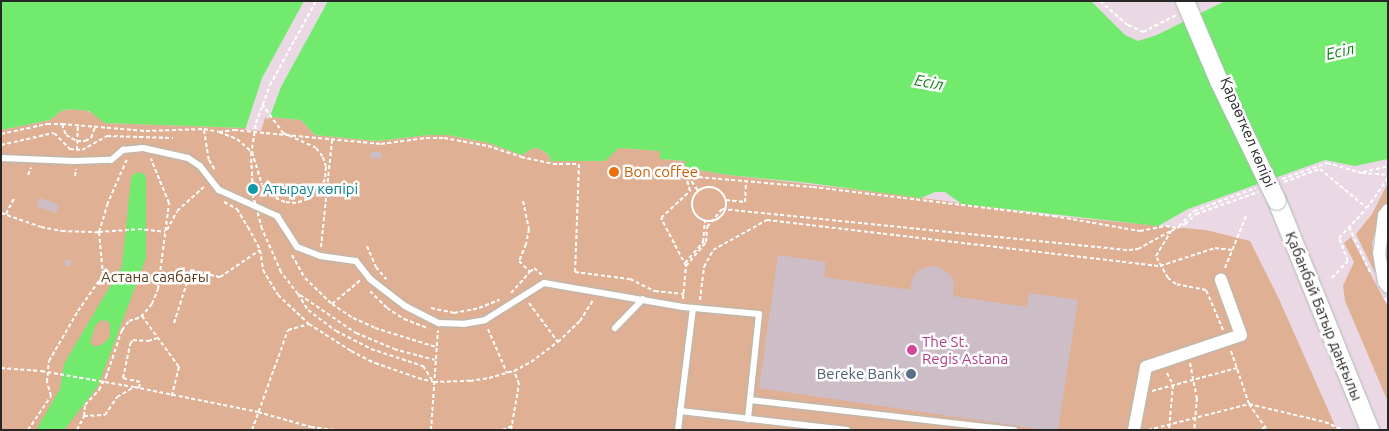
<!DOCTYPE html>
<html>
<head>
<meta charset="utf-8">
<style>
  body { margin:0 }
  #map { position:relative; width:1389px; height:431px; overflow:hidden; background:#ead8e5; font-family:Ubuntu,sans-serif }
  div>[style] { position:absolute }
  .green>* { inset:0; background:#e0b095 }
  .water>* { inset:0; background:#71ea6d }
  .pier>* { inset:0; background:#ead8e5 }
  .building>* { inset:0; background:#ccbdc7; transform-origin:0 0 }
  .path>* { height:2px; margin-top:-1px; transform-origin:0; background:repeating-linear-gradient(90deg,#fff 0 4px,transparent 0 6.5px) }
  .path>.ring { margin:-1px; padding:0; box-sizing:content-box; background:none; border:2px solid #fff; border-radius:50% }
  .roads { filter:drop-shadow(0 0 1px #adbbb4) drop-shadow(0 0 1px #adbbb4) }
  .service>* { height:6px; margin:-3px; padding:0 3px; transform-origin:3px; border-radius:3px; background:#fff }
  .minor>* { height:12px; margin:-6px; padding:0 6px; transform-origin:6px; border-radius:6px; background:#fff }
  .secondary>* { height:18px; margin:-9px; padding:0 9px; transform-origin:9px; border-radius:9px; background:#fff }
  .path-bridge>* { height:2px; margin-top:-1px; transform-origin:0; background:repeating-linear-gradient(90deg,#fff 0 4px,transparent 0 6.5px) }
  .bridges { filter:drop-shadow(0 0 1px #adbbb4) drop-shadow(0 0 1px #adbbb4) }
  .secondary-bridge>* { height:18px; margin:-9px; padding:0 9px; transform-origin:9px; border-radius:9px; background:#fff }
  .dots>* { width:14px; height:14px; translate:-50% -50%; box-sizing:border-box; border:2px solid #fff; border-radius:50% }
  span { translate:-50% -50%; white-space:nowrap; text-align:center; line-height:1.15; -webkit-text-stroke:5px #fff; paint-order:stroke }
  .street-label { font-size:15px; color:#272727 }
  .food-label { font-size:15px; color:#c56008 }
  .left { translate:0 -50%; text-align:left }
  .culture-label { font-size:15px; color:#0d838f }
  .park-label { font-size:15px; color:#603d1b }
  .hotel-label { font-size:15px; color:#b23c85 }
  .service-label { font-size:15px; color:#4e5e75 }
  .right { translate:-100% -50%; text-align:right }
  .water-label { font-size:16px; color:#108516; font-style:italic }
  .frame { position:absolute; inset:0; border:2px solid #272727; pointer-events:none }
</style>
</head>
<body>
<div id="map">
  <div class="green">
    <div style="clip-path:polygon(79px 108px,95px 114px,105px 123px,246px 128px,263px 116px,301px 120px,315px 135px,377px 141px,428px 135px,448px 135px,489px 143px,522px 155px,533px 148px,540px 149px,548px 154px,551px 161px,619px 148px,660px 151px,660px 159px,685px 161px,685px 168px,729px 175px,886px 193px,1054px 216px,1206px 230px,1250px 241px,1279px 299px,1337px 430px,1px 430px,1px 130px,50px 120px,61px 111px)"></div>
    <div style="clip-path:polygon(1388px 183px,1388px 202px,1379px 218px,1372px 243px,1375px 273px,1356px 234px,1372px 214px)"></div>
    <div style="clip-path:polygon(1351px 237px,1388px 307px,1388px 402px,1345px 301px,1343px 286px,1354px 262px,1344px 243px)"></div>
  </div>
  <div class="water">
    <div style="clip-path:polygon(1px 1px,1091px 1px,1125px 35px,1138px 41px,1157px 35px,1225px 1px,1388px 1px,1388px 159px,1355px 166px,1325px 160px,1188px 209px,1158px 226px,962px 204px,945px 192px,935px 192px,921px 198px,809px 183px,729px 175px,685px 168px,685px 161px,660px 159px,660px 151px,619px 148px,605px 161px,551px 161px,548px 154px,540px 149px,533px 148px,522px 155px,489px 143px,448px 135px,428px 135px,377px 141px,315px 135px,301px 120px,263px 116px,246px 128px,105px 123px,89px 111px,70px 109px,61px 111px,50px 120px,1px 130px)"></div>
    <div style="clip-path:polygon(evenodd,140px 172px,145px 175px,146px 180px,146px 258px,98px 386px,64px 430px,36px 430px,60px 389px,64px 364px,122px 266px,131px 179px,132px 175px,140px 172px,101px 320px,107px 321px,110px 324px,110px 337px,103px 344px,95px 347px,90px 343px,95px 326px,101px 320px)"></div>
  </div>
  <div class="pier">
    <div style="clip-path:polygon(304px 1px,328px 1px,281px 87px,269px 119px,265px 118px,261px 131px,245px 130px,262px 78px)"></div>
  </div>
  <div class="building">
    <div style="clip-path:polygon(371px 152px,381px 152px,382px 158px,371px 159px)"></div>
    <div style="left:40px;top:198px;width:20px;height:9px;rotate:18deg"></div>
    <div style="clip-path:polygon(778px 255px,826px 262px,824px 277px,910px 290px,913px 277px,919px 270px,927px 267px,936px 266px,951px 275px,954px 283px,953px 296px,1027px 307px,1029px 293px,1078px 300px,1058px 430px,1045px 430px,759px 388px)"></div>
    <div style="clip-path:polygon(66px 259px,72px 261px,69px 267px,64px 265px)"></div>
  </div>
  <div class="path">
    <div style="left:1100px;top:1px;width:37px;rotate:41deg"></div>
    <div style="left:1128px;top:25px;width:17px;rotate:25deg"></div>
    <div style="left:1143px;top:32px;width:37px;rotate:-27deg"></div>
    <div style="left:62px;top:124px;width:12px;rotate:70deg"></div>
    <div style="left:66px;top:135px;width:13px;rotate:29deg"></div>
    <div style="left:77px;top:141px;width:8px"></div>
    <div style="left:85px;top:141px;width:7px;rotate:-27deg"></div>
    <div style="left:91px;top:138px;width:12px;rotate:-70deg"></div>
    <div style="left:204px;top:130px;width:30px;rotate:81deg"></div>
    <div style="left:209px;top:160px;width:12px;rotate:59deg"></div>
    <div style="left:219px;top:132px;width:15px;rotate:-8deg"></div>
    <div style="left:234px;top:130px;width:148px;rotate:5.4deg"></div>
    <div style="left:381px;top:144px;width:45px;rotate:-7.6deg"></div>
    <div style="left:426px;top:138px;width:18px"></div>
    <div style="left:444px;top:138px;width:45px;rotate:10.3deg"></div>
    <div style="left:488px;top:146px;width:35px;rotate:18deg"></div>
    <div style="left:521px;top:157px;width:33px;rotate:12deg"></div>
    <div style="left:553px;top:164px;width:26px"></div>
    <div style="left:579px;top:164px;width:108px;rotate:92.1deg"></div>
    <div style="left:575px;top:272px;width:55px;rotate:7.3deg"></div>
    <div style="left:630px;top:279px;width:28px;rotate:26deg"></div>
    <div style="left:655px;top:291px;width:29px;rotate:6deg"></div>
    <div style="left:1px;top:134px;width:47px;rotate:-12.3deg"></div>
    <div style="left:47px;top:124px;width:15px"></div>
    <div style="left:62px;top:124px;width:84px;rotate:4.8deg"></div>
    <div style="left:146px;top:131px;width:58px;rotate:-2deg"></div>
    <div style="left:204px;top:129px;width:15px;rotate:11deg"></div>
    <div style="left:219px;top:132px;width:19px;rotate:21deg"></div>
    <div style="left:237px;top:139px;width:20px;rotate:41deg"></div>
    <div style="left:252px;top:152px;width:34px;rotate:73deg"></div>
    <div style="left:262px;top:185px;width:15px;rotate:48deg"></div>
    <div style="left:1px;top:145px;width:54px;rotate:-12.8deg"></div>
    <div style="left:54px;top:133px;width:23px;rotate:45deg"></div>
    <div style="left:70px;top:149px;width:12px;rotate:5deg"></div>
    <div style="left:82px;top:150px;width:29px;rotate:-29deg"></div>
    <div style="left:107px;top:136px;width:66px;rotate:1.7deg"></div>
    <div style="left:77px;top:150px;width:26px;rotate:-88deg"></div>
    <div style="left:1363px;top:172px;width:26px;rotate:-13deg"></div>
    <div style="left:28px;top:175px;width:8px;rotate:-67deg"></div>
    <div style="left:75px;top:176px;width:7px;rotate:-82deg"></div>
    <div style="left:688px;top:176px;width:18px;rotate:56deg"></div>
    <div style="left:1282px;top:179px;width:48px;rotate:-19.6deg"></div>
    <div style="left:1327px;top:163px;width:36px;rotate:16deg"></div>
    <div style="left:1362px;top:173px;width:26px;rotate:4deg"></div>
    <div style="left:1284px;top:182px;width:38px;rotate:-20deg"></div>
    <div style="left:1320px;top:169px;width:61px;rotate:39.7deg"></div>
    <div style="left:1367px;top:208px;width:37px;rotate:-55deg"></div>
    <div class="ring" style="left:692px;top:187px;width:32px;height:32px"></div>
    <div style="left:726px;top:200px;width:19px;rotate:6deg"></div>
    <div style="left:745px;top:202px;width:21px;rotate:-87deg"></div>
    <div style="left:523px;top:201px;width:29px;rotate:78deg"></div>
    <div style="left:529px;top:229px;width:15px;rotate:101deg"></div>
    <div style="left:526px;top:244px;width:18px;rotate:112deg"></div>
    <div style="left:519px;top:261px;width:16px;rotate:45deg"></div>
    <div style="left:530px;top:272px;width:6px;rotate:-45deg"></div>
    <div style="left:534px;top:268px;width:11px;rotate:41deg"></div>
    <div style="left:224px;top:202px;width:15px;rotate:28deg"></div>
    <div style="left:237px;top:209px;width:21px;rotate:59deg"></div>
    <div style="left:248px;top:227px;width:26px;rotate:62deg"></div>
    <div style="left:260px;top:250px;width:20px;rotate:81deg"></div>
    <div style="left:263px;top:270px;width:29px;rotate:59deg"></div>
    <div style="left:278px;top:295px;width:42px;rotate:43.1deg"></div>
    <div style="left:309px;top:324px;width:50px;rotate:32.7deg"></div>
    <div style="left:351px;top:351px;width:27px;rotate:27deg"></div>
    <div style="left:375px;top:363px;width:46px;rotate:19.2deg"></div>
    <div style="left:418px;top:378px;width:16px;rotate:14deg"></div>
    <div style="left:434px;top:382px;width:36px;rotate:-2deg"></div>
    <div style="left:470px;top:381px;width:19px;rotate:-9deg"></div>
    <div style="left:489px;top:378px;width:26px;rotate:-16deg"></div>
    <div style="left:514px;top:371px;width:19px;rotate:-28deg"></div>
    <div style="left:531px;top:362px;width:34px;rotate:-37deg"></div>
    <div style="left:558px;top:342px;width:30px;rotate:-44deg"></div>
    <div style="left:580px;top:321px;width:26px;rotate:-58deg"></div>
    <div style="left:1px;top:213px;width:42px;rotate:19.3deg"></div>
    <div style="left:41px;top:227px;width:21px;rotate:11deg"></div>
    <div style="left:62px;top:231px;width:37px;rotate:2deg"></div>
    <div style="left:99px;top:232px;width:39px;rotate:-4deg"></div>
    <div style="left:138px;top:229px;width:27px;rotate:6deg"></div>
    <div style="left:6px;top:214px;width:18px;rotate:-63deg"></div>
    <div style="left:1179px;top:226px;width:21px;rotate:-45deg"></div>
    <div style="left:1194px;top:211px;width:66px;rotate:-20.4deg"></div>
    <div style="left:1349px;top:227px;width:50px;rotate:65deg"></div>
    <div style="left:167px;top:230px;width:21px;rotate:-62deg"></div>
    <div style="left:177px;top:211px;width:36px;rotate:-42deg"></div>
    <div style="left:367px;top:246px;width:23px;rotate:67deg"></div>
    <div style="left:376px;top:267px;width:16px;rotate:50deg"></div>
    <div style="left:321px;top:247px;width:108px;rotate:-84.1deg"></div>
    <div style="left:292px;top:255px;width:26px;rotate:61deg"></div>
    <div style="left:305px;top:278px;width:37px;rotate:44deg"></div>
    <div style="left:332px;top:304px;width:25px;rotate:34deg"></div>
    <div style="left:353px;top:318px;width:24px;rotate:24deg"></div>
    <div style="left:375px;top:328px;width:64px;rotate:17.3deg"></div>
    <div style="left:685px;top:263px;width:28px;rotate:-49deg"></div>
    <div style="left:703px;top:242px;width:22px;rotate:-85deg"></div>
    <div style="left:686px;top:266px;width:31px;rotate:-50deg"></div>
    <div style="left:706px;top:242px;width:15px;rotate:-86deg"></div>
    <div style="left:707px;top:227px;width:23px;rotate:-50deg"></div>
    <div style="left:722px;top:209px;width:409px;rotate:5.8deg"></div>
    <div style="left:1129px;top:250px;width:9px;rotate:-6deg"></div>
    <div style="left:1138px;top:249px;width:38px;rotate:-29deg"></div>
    <div style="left:1225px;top:268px;width:56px;rotate:-68deg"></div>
    <div style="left:1332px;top:278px;width:23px;rotate:-47deg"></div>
    <div style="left:1348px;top:261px;width:25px;rotate:-111deg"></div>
    <div style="left:1339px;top:238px;width:40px;rotate:-47deg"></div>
    <div style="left:370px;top:291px;width:24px;rotate:45deg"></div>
    <div style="left:387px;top:308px;width:20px;rotate:33deg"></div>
    <div style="left:404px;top:319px;width:26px;rotate:21deg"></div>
    <div style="left:511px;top:293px;width:28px;rotate:-48deg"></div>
    <div style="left:298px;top:294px;width:19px;rotate:58deg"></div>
    <div style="left:308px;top:310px;width:35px;rotate:37deg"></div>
    <div style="left:336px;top:331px;width:39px;rotate:27deg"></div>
    <div style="left:371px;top:349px;width:55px;rotate:18.1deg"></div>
    <div style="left:423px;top:366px;width:17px;rotate:57deg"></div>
    <div style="left:300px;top:295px;width:68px;rotate:34.2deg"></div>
    <div style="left:356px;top:333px;width:41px;rotate:22.8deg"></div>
    <div style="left:394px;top:349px;width:42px;rotate:15deg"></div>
    <div style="left:1385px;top:298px;width:6px;rotate:59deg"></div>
    <div style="left:683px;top:299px;width:33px;rotate:-85deg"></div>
    <div style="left:686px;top:266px;width:54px;rotate:-117.5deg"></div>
    <div style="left:661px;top:218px;width:40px;rotate:-43deg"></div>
    <div style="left:690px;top:191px;width:16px;rotate:-105deg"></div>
    <div style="left:686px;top:176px;width:127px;rotate:5deg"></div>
    <div style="left:813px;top:187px;width:243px;rotate:6.9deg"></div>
    <div style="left:1054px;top:216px;width:87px;rotate:9.9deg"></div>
    <div style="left:1140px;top:231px;width:26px;rotate:-11deg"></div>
    <div style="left:1166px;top:226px;width:11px;rotate:10deg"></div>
    <div style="left:700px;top:300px;width:33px;rotate:-83deg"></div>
    <div style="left:704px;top:267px;width:19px;rotate:-62deg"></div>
    <div style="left:713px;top:250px;width:62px;rotate:-29.1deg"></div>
    <div style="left:767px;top:220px;width:396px;rotate:6.7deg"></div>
    <div style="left:1160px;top:266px;width:58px;rotate:-18.1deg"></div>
    <div style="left:1215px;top:248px;width:17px;rotate:7deg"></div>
    <div style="left:529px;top:303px;width:49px;rotate:53.4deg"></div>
    <div style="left:332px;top:304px;width:38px;rotate:-40deg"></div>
    <div style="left:431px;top:308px;width:24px;rotate:12deg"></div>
    <div style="left:454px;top:313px;width:25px;rotate:-11deg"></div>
    <div style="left:479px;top:308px;width:22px;rotate:-22deg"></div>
    <div style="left:142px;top:316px;width:63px;rotate:54deg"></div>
    <div style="left:179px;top:367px;width:30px;rotate:104deg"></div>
    <div style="left:174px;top:323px;width:56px;rotate:-72.2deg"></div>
    <div style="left:191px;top:270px;width:30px;rotate:14deg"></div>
    <div style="left:220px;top:277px;width:48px;rotate:-34deg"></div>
    <div style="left:488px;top:329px;width:48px;rotate:66.6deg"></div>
    <div style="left:1223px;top:330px;width:43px;rotate:-113deg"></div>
    <div style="left:1206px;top:290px;width:31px;rotate:-169deg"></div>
    <div style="left:1176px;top:284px;width:10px;rotate:-143deg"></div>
    <div style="left:1168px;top:278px;width:25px;rotate:-119deg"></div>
    <div style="left:1156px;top:256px;width:29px;rotate:-59deg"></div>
    <div style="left:1171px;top:231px;width:16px;rotate:-27deg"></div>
    <div style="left:1185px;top:224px;width:15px;rotate:-42deg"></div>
    <div style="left:1196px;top:214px;width:66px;rotate:-19.5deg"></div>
    <div style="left:1231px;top:351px;width:56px;rotate:71.2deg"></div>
    <div style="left:1249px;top:404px;width:32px;rotate:55deg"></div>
    <div style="left:1190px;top:363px;width:36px;rotate:79deg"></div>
    <div style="left:1197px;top:398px;width:32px;rotate:95deg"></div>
    <div style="left:1px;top:368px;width:40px;rotate:4.3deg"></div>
    <div style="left:1167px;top:373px;width:13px;rotate:63deg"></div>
    <div style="left:1173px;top:385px;width:45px;rotate:95.1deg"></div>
    <div style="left:139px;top:388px;width:6px;rotate:-81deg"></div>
    <div style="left:140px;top:382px;width:17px;rotate:-167deg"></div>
    <div style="left:123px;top:378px;width:35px;rotate:-78deg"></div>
    <div style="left:130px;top:344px;width:5px;rotate:-53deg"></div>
    <div style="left:133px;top:340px;width:15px;rotate:4deg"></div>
    <div style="left:148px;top:341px;width:9px;rotate:-18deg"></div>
    <div style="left:1152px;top:391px;width:88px;rotate:-15.1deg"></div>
    <div style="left:84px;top:416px;width:11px;rotate:-85deg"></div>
    <div style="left:85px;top:405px;width:21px;rotate:-47deg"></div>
    <div style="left:99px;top:390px;width:15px;rotate:-62deg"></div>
    <div style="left:106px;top:377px;width:50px;rotate:-71.2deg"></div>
    <div style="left:122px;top:330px;width:11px;rotate:-52deg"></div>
    <div style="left:129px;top:321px;width:13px;rotate:-18deg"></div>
    <div style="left:141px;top:317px;width:17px;rotate:-50deg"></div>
    <div style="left:152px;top:304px;width:16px;rotate:-68deg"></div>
    <div style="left:158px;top:289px;width:87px;rotate:-82.7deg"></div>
    <div style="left:169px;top:203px;width:48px;rotate:-112.2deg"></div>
    <div style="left:28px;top:430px;width:41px;rotate:-55.9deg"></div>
    <div style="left:51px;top:396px;width:15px;rotate:-106deg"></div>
    <div style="left:47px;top:382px;width:21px;rotate:-85deg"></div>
    <div style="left:49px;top:361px;width:58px;rotate:-59.9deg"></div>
    <div style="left:78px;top:311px;width:44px;rotate:-55.2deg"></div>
    <div style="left:103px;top:275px;width:43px;rotate:-95.3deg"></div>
    <div style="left:99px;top:232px;width:28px;rotate:-73deg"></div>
    <div style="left:107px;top:205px;width:50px;rotate:-66.5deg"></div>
    <div style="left:77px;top:430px;width:16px;rotate:-63deg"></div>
    <div style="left:84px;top:416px;width:21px;rotate:-3deg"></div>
    <div style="left:105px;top:415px;width:22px;rotate:-56deg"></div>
    <div style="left:117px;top:397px;width:20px;rotate:-30deg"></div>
    <div style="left:134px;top:387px;width:126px;rotate:11.4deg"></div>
    <div style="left:258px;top:412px;width:55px;rotate:15.8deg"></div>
    <div style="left:311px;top:427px;width:26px;rotate:7deg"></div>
    <div style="left:252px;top:430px;width:106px;rotate:-70.2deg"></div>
    <div style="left:288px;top:330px;width:22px;rotate:-16deg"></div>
    <div style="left:431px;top:430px;width:100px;rotate:-86deg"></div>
    <div style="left:502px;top:430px;width:11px;rotate:-22deg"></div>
    <div style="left:511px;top:430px;width:47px;rotate:-80.1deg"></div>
    <div style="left:519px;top:384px;width:14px;rotate:-111deg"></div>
    <div style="left:1148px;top:430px;width:104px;rotate:-14.4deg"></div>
    <div style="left:1249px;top:404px;width:78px;rotate:13.3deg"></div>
    <div style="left:1325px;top:422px;width:20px;rotate:24deg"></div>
    <div style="left:1261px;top:430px;width:5px;rotate:-37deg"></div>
  </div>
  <div class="roads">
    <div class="service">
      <div style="left:1px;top:158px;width:73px;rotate:2.4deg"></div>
      <div style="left:74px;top:161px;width:37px;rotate:-2deg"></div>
      <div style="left:111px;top:160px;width:16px;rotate:-40deg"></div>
      <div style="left:123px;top:150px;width:20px;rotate:-6deg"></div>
      <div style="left:143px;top:148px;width:46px;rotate:12.5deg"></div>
      <div style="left:188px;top:158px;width:14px;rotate:34deg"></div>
      <div style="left:200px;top:166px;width:31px;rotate:52deg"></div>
      <div style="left:219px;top:190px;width:64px;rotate:24.1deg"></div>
      <div style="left:277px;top:216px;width:37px;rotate:57deg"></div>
      <div style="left:297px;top:247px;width:25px;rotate:21deg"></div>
      <div style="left:320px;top:256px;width:36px;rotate:8deg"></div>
      <div style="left:356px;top:261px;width:23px;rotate:52deg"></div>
      <div style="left:370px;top:279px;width:44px;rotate:37.6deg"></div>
      <div style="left:405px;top:306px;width:38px;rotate:27deg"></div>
      <div style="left:439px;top:323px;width:24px;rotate:2deg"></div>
      <div style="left:463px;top:324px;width:22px;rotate:-10deg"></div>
      <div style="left:485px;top:320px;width:70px;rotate:-32.1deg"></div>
      <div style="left:544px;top:283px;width:141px;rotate:9.8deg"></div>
      <div style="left:683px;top:307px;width:76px;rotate:5.3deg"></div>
      <div style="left:759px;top:314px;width:106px;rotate:96deg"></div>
      <div style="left:615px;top:328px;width:40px;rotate:-46deg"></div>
      <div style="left:750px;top:400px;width:266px;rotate:6.5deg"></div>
      <div style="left:680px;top:411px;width:168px;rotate:6.5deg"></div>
      <div style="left:678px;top:430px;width:123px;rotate:-83deg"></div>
    </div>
    <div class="minor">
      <div style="left:1388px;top:210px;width:6px;rotate:129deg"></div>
      <div style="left:1384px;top:215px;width:38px;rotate:97deg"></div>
      <div style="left:1379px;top:253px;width:29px;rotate:80deg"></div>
      <div style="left:1384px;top:282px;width:6px;rotate:51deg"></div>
      <div style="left:1134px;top:430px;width:64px;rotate:-79.2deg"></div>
      <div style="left:1146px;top:367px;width:100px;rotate:-18.6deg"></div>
      <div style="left:1241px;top:335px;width:59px;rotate:-110deg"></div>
    </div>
    <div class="secondary">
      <div style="left:1277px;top:201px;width:247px;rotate:67.9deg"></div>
    </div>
  </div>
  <div class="path-bridge">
    <div style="left:262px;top:104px;width:36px;rotate:54deg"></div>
    <div style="left:283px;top:133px;width:36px;rotate:24deg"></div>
    <div style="left:316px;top:148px;width:11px;rotate:52deg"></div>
    <div style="left:323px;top:157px;width:10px;rotate:73deg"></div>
    <div style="left:326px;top:167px;width:12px;rotate:95deg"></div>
    <div style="left:325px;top:179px;width:13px;rotate:117deg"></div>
    <div style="left:319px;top:191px;width:14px;rotate:144deg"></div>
    <div style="left:308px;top:199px;width:13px;rotate:162deg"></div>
    <div style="left:296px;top:203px;width:11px;rotate:-175deg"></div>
    <div style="left:285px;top:202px;width:14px;rotate:-155deg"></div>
    <div style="left:298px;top:294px;width:28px;rotate:-128deg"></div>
    <div style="left:281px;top:272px;width:47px;rotate:-113.8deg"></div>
    <div style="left:262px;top:229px;width:35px;rotate:-105deg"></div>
    <div style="left:253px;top:195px;width:40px;rotate:-92.9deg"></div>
    <div style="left:251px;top:155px;width:32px;rotate:-81deg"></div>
    <div style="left:256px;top:123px;width:40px;rotate:-69.8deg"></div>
    <div style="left:270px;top:85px;width:96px;rotate:-61.3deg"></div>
    <div style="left:41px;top:371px;width:94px;rotate:9.8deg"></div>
  </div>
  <div class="bridges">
    <div class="secondary-bridge">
      <div style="left:1185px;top:1px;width:87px;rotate:67deg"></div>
      <div style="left:1219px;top:81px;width:133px;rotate:64.2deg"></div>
    </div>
  </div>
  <div class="dots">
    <div style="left:614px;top:172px;background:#e8710a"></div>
    <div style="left:253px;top:189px;background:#0f9aa8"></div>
    <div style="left:912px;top:350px;background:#d1479c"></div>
    <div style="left:911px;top:374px;background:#5c6f8a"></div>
  </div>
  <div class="street-label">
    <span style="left:1248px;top:132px;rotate:67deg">Қараөткел көпірі</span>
    <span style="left:1324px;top:316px;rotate:68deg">Қабанбай Батыр даңғылы</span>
  </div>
  <div class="food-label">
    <span class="left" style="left:624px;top:172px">Bon coffee</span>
  </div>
  <div class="culture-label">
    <span class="left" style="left:263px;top:189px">Атырау көпірі</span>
  </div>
  <div class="park-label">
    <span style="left:155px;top:277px">Астана саябағы</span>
  </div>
  <div class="hotel-label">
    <span class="left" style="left:922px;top:350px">The St.<br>Regis Astana</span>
  </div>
  <div class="service-label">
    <span class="right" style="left:901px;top:374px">Bereke Bank</span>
  </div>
  <div class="water-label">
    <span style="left:1340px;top:51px;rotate:-13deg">Есіл</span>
    <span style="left:929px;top:82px;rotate:11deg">Есіл</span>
  </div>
  <div class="frame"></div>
</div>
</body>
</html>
